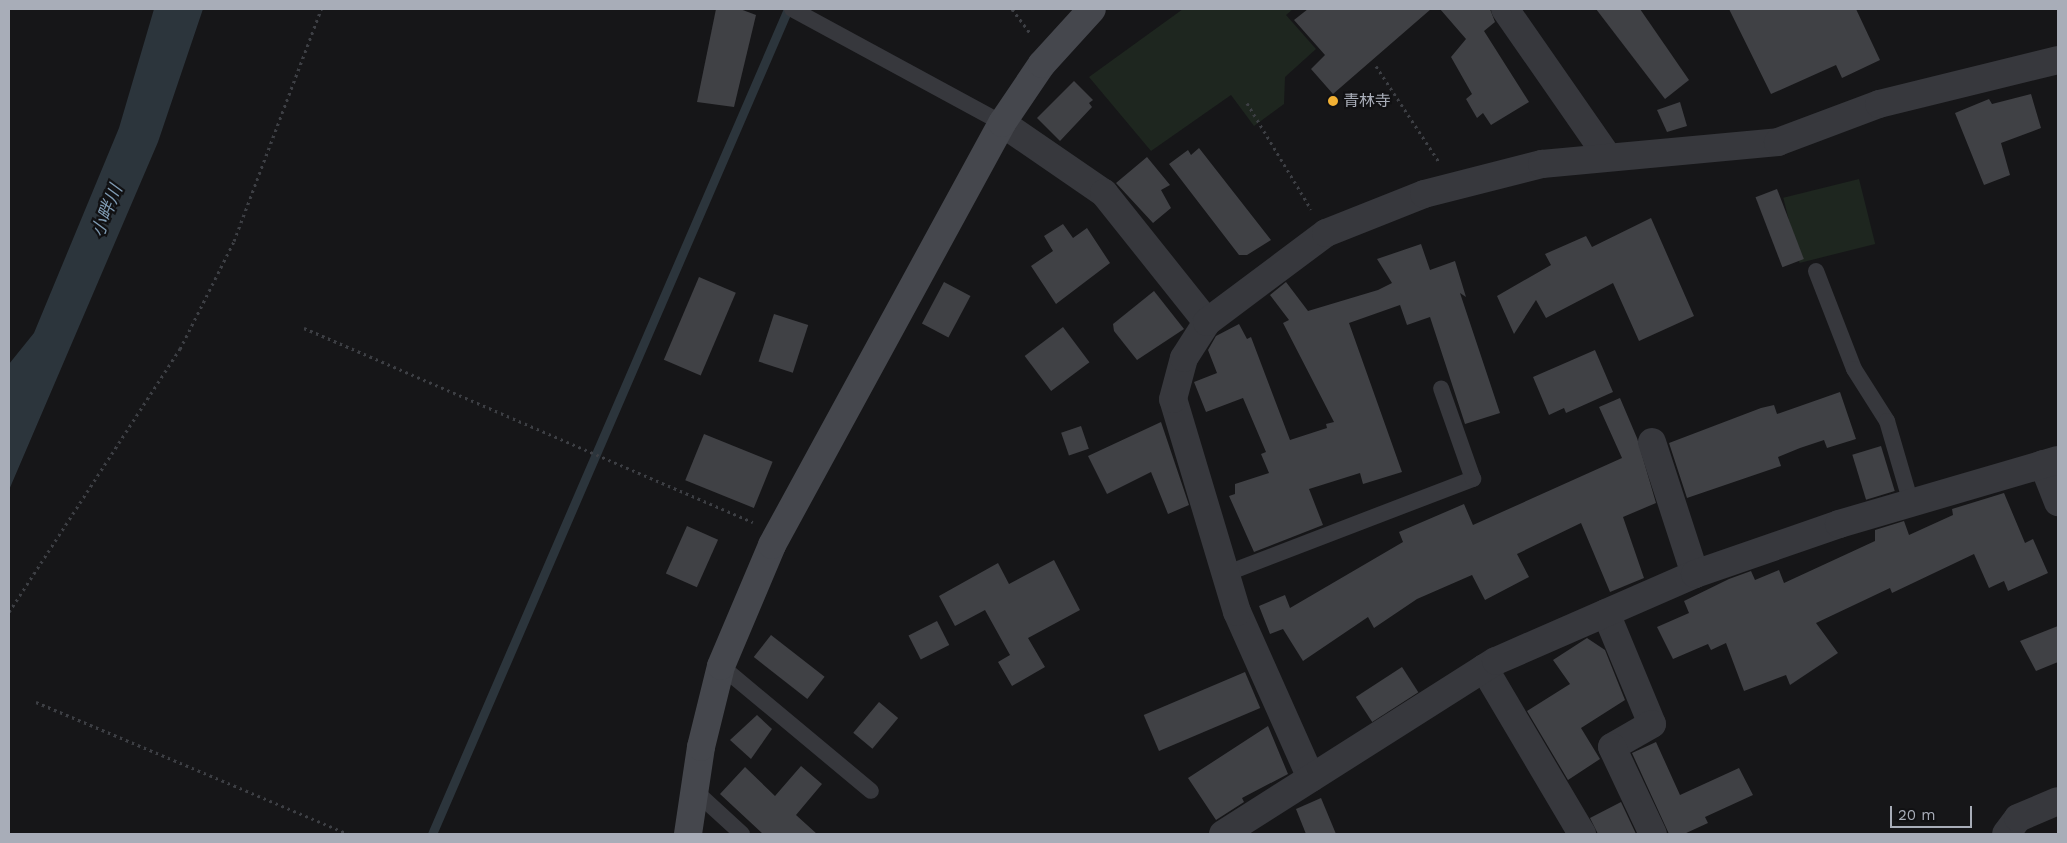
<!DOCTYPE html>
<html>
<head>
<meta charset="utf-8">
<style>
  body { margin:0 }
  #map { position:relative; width:2067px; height:843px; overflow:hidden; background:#161618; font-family:"Work Sans","Noto Sans JP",sans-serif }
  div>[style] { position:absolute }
  .green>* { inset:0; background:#1e261f; transform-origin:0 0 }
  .water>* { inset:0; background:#2c353c }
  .stream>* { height:9px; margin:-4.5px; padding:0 4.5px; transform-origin:4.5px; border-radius:4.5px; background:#2c353c }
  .building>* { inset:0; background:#404145; transform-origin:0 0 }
  .path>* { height:3px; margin-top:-1.5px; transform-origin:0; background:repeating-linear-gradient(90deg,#3d3f44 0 2.5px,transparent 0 6.5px) }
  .lane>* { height:16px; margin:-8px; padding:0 8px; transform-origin:8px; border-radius:8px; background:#37383d }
  .street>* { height:28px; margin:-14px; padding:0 14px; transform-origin:14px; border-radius:14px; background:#37383d }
  .secondary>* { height:28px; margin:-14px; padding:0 14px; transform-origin:14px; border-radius:14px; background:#45474d }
  .dots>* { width:14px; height:14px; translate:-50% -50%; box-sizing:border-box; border:2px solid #111113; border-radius:50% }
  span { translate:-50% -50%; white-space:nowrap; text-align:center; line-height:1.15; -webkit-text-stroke:4.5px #111113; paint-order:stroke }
  .poi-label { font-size:16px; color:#a8adb8 }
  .left { translate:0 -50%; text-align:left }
  .water-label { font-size:18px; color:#7f9bb3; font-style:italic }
  .frame { position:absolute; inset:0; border:10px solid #a8adb8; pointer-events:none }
  .scale { position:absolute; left:1890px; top:806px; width:82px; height:22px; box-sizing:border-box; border:2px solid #a8adb8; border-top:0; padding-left:6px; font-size:15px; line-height:18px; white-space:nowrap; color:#a8adb8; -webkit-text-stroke:4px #111113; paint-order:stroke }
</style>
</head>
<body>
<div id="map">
  <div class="green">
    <div style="clip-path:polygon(1183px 9px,1293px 9px,1286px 15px,1316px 49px,1285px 77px,1284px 104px,1254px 126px,1231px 95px,1151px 151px,1089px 77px)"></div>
    <div style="left:1859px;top:179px;width:67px;height:78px;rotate:76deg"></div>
  </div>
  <div class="water">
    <div style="clip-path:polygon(154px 9px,203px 9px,158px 142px,9px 490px,9px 364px,34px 333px,119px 128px)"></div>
  </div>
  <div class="stream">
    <div style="left:432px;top:834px;width:899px;rotate:-66.66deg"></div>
  </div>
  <div class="building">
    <div style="clip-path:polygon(716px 9px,740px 9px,756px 15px,734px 107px,697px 102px)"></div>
    <div style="clip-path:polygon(1308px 9px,1431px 9px,1333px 94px,1311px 69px,1325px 55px,1294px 20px)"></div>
    <div style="clip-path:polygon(1440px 9px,1490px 9px,1495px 22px,1484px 31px,1529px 102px,1491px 125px,1483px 113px,1477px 118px,1466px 99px,1472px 94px,1451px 57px,1466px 39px)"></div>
    <div style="clip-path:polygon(1596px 9px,1640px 9px,1689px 80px,1665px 99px)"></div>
    <div style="clip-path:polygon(1729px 9px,1856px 9px,1880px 60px,1842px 78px,1836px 65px,1771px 94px)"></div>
    <div style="clip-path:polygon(1074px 81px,1093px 100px,1089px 103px,1092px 107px,1060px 141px,1037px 118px)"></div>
    <div style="clip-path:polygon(2031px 94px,2041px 128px,2001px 143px,2010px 175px,1984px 185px,1955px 113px,1989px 99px,1992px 104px)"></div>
    <div style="clip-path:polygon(1680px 102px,1687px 126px,1667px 132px,1657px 110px)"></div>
    <div style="clip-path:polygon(1199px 148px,1271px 240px,1247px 255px,1239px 255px,1169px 164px,1188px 150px,1191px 155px)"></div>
    <div style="clip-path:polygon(1147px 157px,1170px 185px,1161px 190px,1171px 208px,1153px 223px,1116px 183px)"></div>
    <div style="left:1777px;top:189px;width:75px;height:23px;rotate:69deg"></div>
    <div style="clip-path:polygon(1651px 218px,1694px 316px,1639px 341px,1613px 283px,1546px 318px,1536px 300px,1514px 334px,1497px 296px,1551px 265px,1545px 254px,1586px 236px,1592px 247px)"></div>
    <div style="clip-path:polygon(1063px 224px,1073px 238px,1087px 228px,1110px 263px,1056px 304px,1031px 266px,1053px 251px,1044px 236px)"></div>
    <div style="clip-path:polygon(1421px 244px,1430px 270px,1455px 261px,1466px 297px,1460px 293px,1500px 413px,1465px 424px,1430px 317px,1407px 325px,1400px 305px,1349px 323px,1402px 472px,1363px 484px,1360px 473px,1309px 489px,1323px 525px,1254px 552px,1229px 496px,1235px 494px,1235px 484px,1269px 473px,1261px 454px,1266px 452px,1243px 398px,1206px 412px,1194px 382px,1217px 373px,1208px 350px,1216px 336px,1239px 324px,1247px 339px,1251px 337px,1290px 440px,1327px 428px,1326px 424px,1334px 422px,1283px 323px,1289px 320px,1270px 295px,1286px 282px,1308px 311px,1378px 290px,1392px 283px,1377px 259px)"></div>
    <div style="left:699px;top:277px;width:40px;height:90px;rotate:23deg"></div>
    <div style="left:944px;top:282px;width:30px;height:47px;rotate:28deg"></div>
    <div style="clip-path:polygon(1154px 291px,1184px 329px,1137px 360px,1114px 331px,1113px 324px)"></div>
    <div style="left:774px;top:314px;width:36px;height:50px;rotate:18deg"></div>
    <div style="left:1063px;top:327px;width:44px;height:48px;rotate:53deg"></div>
    <div style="clip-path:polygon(1595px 350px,1613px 392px,1566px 413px,1564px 408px,1549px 415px,1533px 377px)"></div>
    <div style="clip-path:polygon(1840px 392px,1856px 439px,1827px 448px,1824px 440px,1800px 448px,1778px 457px,1781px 466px,1687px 498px,1669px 443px,1761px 408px,1774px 405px,1777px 414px)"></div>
    <div style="clip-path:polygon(1620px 398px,1637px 438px,1656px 503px,1623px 517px,1644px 578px,1610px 592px,1581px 523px,1517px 554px,1529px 577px,1485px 600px,1472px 575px,1417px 599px,1374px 628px,1368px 617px,1303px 661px,1283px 629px,1270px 634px,1259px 606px,1285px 595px,1290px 608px,1403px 542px,1399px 532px,1464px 504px,1473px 525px,1622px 458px,1599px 407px)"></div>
    <div style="clip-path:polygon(1161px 422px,1189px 505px,1168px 514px,1151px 472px,1107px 494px,1088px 456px)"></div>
    <div style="left:1081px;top:426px;width:24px;height:21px;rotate:71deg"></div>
    <div style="left:704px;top:434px;width:74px;height:50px;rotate:22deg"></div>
    <div style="left:1881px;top:446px;width:47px;height:30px;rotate:73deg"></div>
    <div style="clip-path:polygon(2004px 493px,2025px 543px,2033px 539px,2048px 573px,2008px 591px,2004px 581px,1989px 588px,1974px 554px,1892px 593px,1890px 588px,1816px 623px,1838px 653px,1790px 685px,1786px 675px,1744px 691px,1726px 643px,1711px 650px,1708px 644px,1673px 659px,1657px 627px,1689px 613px,1684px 601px,1729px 579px,1751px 571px,1755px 580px,1779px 570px,1784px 583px,1875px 541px,1875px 530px,1904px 521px,1909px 535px,1953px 515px,1952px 509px)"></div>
    <div style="left:687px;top:526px;width:34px;height:52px;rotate:24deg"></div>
    <div style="clip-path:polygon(1054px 560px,1080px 610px,1028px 638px,1045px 667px,1012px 686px,998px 662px,1010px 655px,985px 610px,955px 626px,939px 596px,998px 563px,1009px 584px)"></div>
    <div style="left:937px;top:621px;width:27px;height:32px;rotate:63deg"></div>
    <div style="clip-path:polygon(2058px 626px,2058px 662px,2036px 671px,2020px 641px)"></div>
    <div style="left:771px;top:635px;width:68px;height:28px;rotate:38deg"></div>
    <div style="clip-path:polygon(1587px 638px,1605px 650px,1625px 700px,1581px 728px,1600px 759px,1568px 780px,1527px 711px,1570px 684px,1553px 660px)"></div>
    <div style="left:1402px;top:667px;width:30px;height:55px;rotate:57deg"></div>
    <div style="left:1245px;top:672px;width:39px;height:110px;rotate:67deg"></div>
    <div style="left:879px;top:702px;width:25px;height:40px;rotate:40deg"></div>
    <div style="clip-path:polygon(757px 715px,772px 729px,751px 759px,730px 740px)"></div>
    <div style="clip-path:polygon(1268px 726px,1288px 774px,1242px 798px,1244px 802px,1216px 820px,1188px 778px)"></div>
    <div style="clip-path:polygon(1656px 742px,1680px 795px,1739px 768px,1753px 795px,1705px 817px,1708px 823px,1684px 834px,1669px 834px,1632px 753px)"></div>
    <div style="clip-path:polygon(801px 766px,822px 784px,796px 815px,817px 834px,763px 834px,720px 794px,745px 767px,775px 796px)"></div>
    <div style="clip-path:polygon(1321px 798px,1336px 834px,1306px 834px,1296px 809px)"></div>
    <div style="clip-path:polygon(1621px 802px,1636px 834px,1598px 834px,1590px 818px)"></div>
  </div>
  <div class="path">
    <div style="left:1012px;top:9px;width:31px;rotate:53deg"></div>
    <div style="left:1376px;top:66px;width:115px;rotate:56.7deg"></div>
    <div style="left:1247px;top:103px;width:124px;rotate:58.9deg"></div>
    <div style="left:304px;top:328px;width:489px;rotate:23.4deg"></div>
    <div style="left:9px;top:612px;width:314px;rotate:-57deg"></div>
    <div style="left:180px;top:349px;width:121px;rotate:-63.4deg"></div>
    <div style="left:234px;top:241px;width:248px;rotate:-69.4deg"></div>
    <div style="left:36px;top:702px;width:340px;rotate:22.9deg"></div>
  </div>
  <div class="lane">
    <div style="left:792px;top:9px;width:239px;rotate:28.5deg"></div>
    <div style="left:1816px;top:271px;width:105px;rotate:68.8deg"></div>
    <div style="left:1854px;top:369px;width:62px;rotate:57.6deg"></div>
    <div style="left:1887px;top:421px;width:85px;rotate:73.7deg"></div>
    <div style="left:1225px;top:574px;width:266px;rotate:-21deg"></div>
    <div style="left:1473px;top:479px;width:96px;rotate:-109.4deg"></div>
    <div style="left:721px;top:666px;width:195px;rotate:39.8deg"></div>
    <div style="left:694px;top:790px;width:65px;rotate:42.5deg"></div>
  </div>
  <div class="street">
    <div style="left:1505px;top:9px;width:180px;rotate:55.2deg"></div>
    <div style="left:1002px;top:123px;width:124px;rotate:34.5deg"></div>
    <div style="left:1104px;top:193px;width:165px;rotate:51.4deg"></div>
    <div style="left:1652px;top:442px;width:139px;rotate:72deg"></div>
    <div style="left:2043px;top:464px;width:41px;rotate:68.5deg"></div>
    <div style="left:1606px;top:613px;width:120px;rotate:67.5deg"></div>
    <div style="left:1652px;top:724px;width:46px;rotate:150.1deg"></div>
    <div style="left:1612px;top:747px;width:96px;rotate:64.8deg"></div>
    <div style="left:1484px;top:668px;width:193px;rotate:59.4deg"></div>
    <div style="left:1311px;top:778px;width:182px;rotate:-114deg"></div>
    <div style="left:1237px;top:612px;width:222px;rotate:-106.7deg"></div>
    <div style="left:1173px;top:399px;width:42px;rotate:-75deg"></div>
    <div style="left:1184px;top:358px;width:43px;rotate:-57.4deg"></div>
    <div style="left:1207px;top:322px;width:149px;rotate:-36.8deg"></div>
    <div style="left:1326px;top:233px;width:105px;rotate:-21.7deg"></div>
    <div style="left:1424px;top:194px;width:122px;rotate:-14.3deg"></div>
    <div style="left:1542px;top:164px;width:237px;rotate:-5.3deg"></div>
    <div style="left:1778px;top:142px;width:108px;rotate:-20.6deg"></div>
    <div style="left:1879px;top:104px;width:184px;rotate:-13.8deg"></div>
    <div style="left:1223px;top:834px;width:323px;rotate:-32.4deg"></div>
    <div style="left:1496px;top:661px;width:217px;rotate:-23.6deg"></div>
    <div style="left:1695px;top:574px;width:152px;rotate:-19.1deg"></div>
    <div style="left:1839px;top:524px;width:228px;rotate:-16.3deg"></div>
    <div style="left:2006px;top:834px;width:20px;rotate:-53deg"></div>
    <div style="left:2018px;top:818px;width:43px;rotate:-23deg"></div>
  </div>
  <div class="secondary">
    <div style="left:688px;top:834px;width:88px;rotate:-81.5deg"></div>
    <div style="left:701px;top:747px;width:83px;rotate:-76.1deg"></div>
    <div style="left:721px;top:666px;width:131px;rotate:-67.1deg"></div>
    <div style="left:772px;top:545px;width:481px;rotate:-61.4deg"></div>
    <div style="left:1002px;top:123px;width:71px;rotate:-55.9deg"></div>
    <div style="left:1042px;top:64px;width:74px;rotate:-47.7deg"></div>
  </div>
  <div class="dots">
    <div style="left:1333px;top:101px;background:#f2b134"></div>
  </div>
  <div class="poi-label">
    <span class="left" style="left:1343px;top:101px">青林寺</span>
  </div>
  <div class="water-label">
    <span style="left:107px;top:211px;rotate:-68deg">小畔川</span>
  </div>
  <div class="frame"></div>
  <div class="scale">20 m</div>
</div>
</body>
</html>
